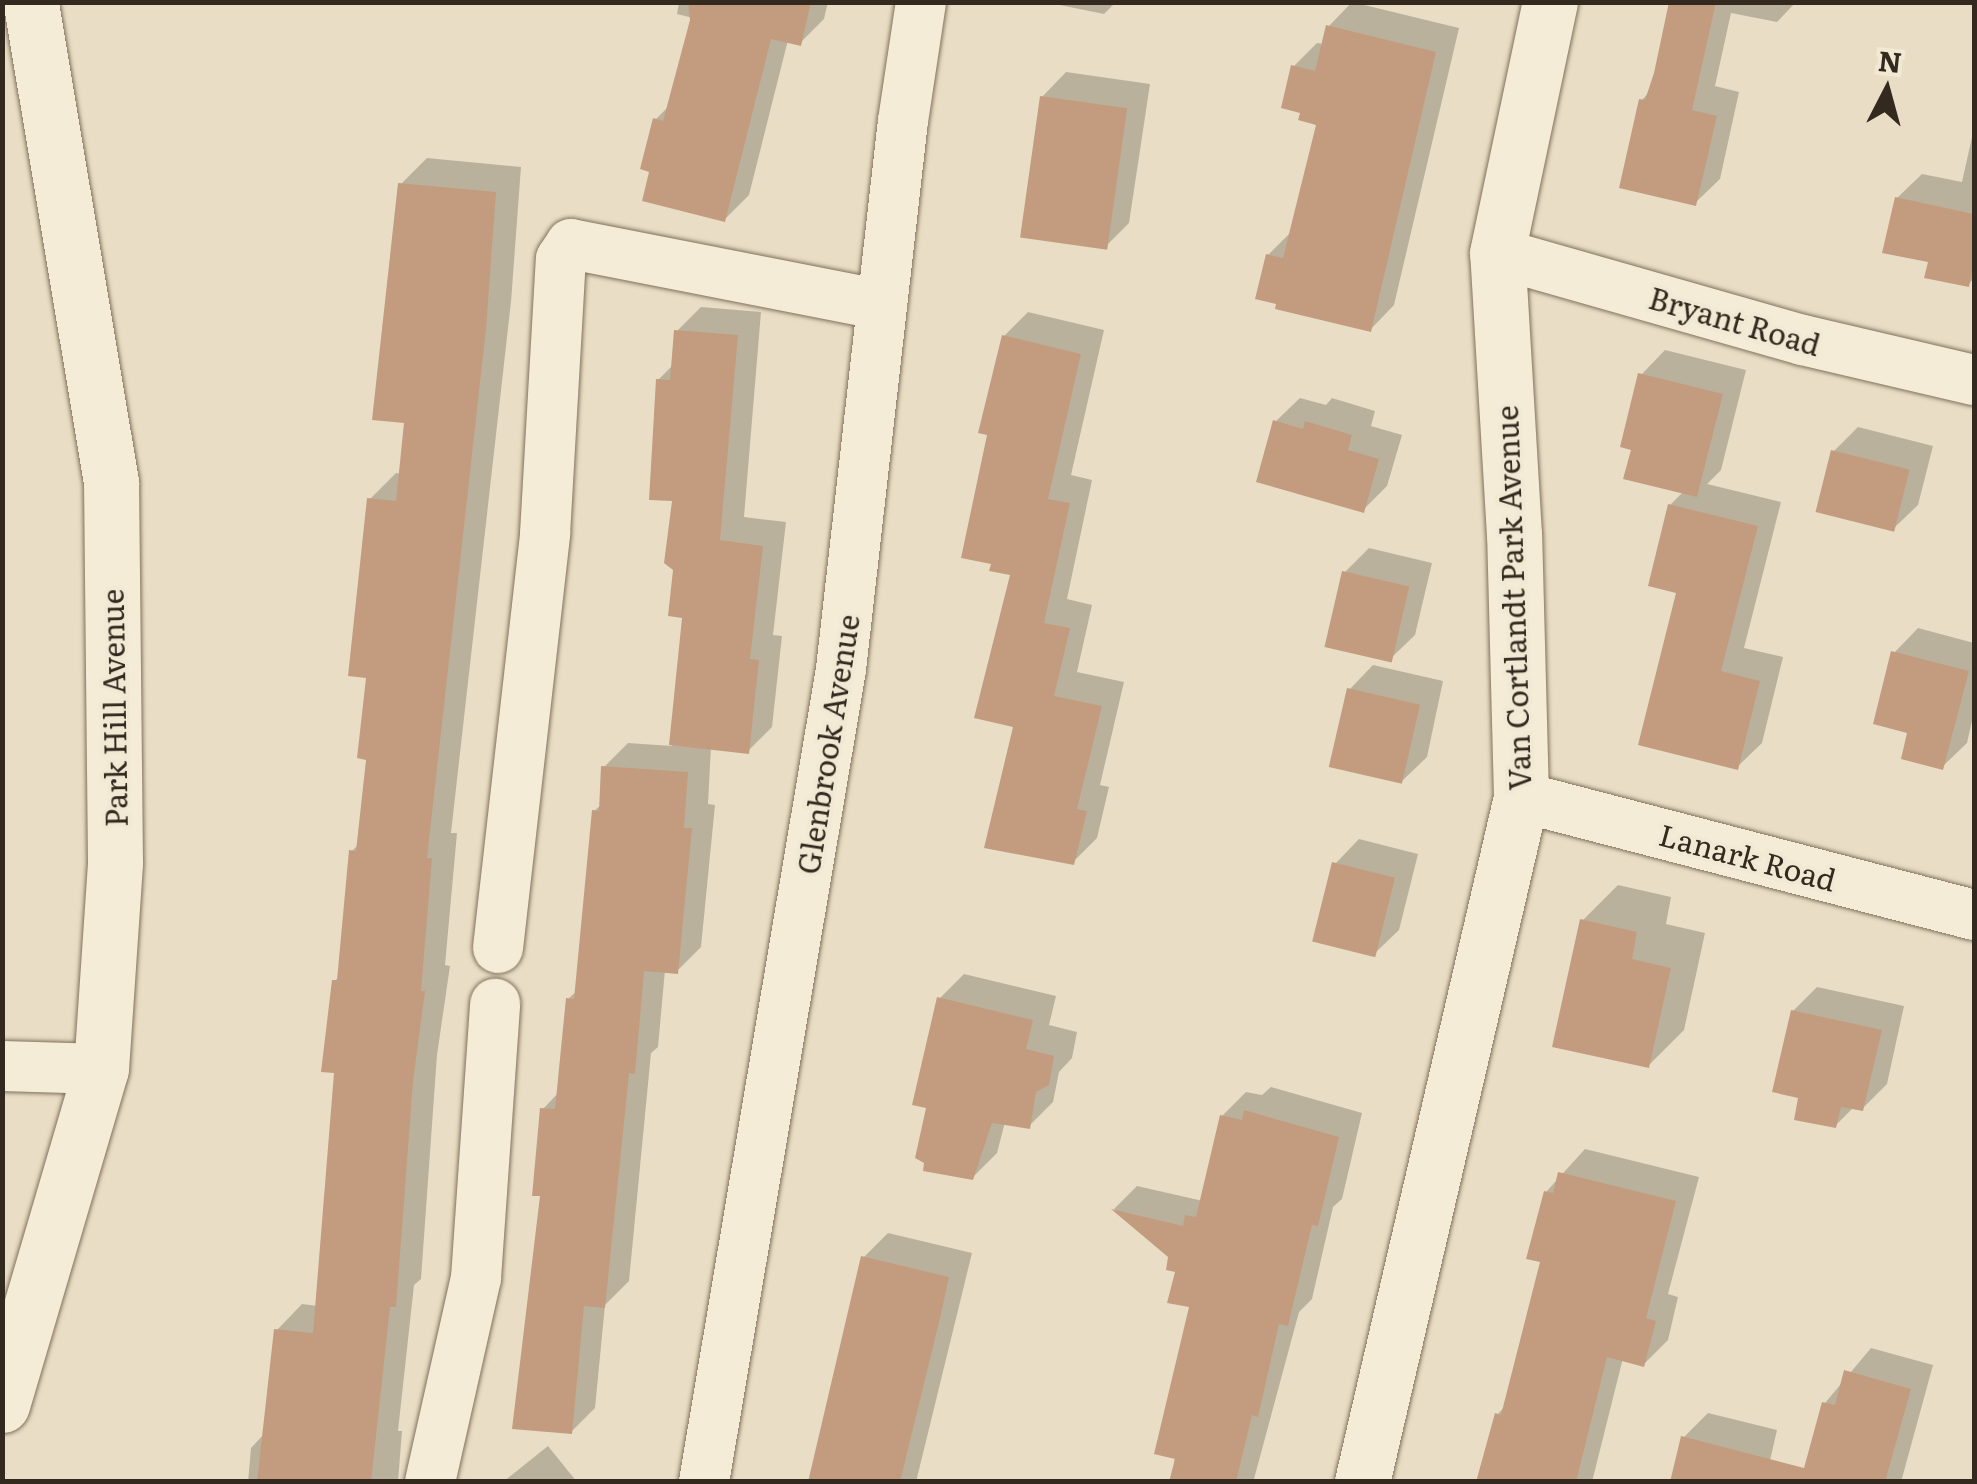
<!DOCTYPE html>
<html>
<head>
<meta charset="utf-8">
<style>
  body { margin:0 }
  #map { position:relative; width:1977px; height:1484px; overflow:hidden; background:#e9dec5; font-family:Literata,serif }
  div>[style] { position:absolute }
  .shadow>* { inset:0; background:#0003 }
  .building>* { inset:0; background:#c39c7f; transform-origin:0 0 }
  .roads { filter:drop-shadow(0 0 2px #82715d) drop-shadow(0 0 2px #82715d) }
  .street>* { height:50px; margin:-25px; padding:0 25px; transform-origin:25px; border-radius:25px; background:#f5ecd7 }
  .secondary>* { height:55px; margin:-27.5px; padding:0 27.5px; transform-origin:27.5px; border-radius:27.5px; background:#f5ecd7 }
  span { translate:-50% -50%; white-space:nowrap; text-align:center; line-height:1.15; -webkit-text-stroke:8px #f1e9d4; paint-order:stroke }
  .street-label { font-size:30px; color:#34291f }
  .frame { position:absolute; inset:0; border:5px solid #34291f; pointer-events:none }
  .north { position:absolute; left:1837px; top:40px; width:100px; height:100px; -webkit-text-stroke:8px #f1e9d4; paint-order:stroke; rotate:6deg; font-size:28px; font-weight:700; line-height:40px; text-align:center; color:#34291f }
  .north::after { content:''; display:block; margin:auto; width:35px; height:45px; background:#34291f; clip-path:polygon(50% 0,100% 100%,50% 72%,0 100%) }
</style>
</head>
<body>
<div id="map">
  <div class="shadow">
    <div style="clip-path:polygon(679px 2px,828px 2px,824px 19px,800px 43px,788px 40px,749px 195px,725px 219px,652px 170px,655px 120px,670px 105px,693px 18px,677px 14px)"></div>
    <div style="clip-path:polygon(1045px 2px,1116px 2px,1104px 14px)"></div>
    <div style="clip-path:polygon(1352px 2px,1459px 28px,1394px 305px,1370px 330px,1268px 255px,1292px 231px,1319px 123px,1293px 67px,1317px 43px,1324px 44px,1329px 26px)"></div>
    <div style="clip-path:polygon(1672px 2px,1796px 2px,1777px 22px,1731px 13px,1715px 86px,1739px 92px,1720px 179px,1695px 203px,1642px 100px,1651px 90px)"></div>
    <div style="clip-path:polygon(1066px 72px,1150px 84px,1129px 223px,1105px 247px,1042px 97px)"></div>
    <div style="clip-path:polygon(1974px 128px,1974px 278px,1968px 285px,1931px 261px,1897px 198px,1922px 174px,1962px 182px)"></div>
    <div style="clip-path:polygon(427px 158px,521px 167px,511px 302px,451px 833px,457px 833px,445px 965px,450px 966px,437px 1055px,421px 1279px,414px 1285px,398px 1431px,402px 1431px,398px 1482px,248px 1482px,251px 1448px,265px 1433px,277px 1330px,302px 1304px,318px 1306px,337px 1071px,335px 981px,340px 975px,351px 852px,359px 844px,369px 758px,370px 499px,396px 473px,402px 474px,407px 421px,401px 184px)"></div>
    <div style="clip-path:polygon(701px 307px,761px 312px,744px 517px,786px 522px,773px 635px,782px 636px,772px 727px,748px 751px,711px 747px,708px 804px,715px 805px,701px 947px,677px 971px,665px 970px,658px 1047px,651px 1053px,629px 1281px,605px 1305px,595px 1408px,571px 1432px,542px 1194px,543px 1109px,559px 1092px,568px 999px,578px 990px,594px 811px,602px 804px,604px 767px,628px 743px,672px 746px,685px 616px,676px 569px,675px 499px,658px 380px,674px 364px,677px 331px)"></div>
    <div style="clip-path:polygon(1028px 312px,1104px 330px,1071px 475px,1092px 480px,1067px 599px,1092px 605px,1077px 672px,1124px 682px,1100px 785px,1109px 787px,1097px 838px,1073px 862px,1016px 725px,1013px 573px,990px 433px,1004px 336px)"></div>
    <div style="clip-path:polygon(1665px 350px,1746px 370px,1721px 470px,1707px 484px,1781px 502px,1744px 648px,1783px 657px,1762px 743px,1737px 767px,1679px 592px,1670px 505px,1684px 491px,1634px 448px,1641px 375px)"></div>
    <div style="clip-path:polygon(1300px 398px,1326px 405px,1332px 398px,1375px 411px,1371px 426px,1402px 435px,1387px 486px,1363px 510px,1275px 422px)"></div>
    <div style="clip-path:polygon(1858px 427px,1933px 446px,1918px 505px,1893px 529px,1834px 451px)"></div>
    <div style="clip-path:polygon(1369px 548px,1432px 563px,1415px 635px,1390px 659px,1345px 572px)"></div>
    <div style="clip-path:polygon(1918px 628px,1974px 643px,1974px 712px,1967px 743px,1942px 767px,1910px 731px,1894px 653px)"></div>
    <div style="clip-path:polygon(1373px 665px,1443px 681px,1427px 757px,1402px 781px,1349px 690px)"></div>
    <div style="clip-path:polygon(1359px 839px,1418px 854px,1399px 930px,1374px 954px,1335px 864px)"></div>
    <div style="clip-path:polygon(1618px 885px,1671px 897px,1666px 924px,1705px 933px,1684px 1030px,1648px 1066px,1583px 920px)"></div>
    <div style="clip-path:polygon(964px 974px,1056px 996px,1049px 1025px,1077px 1032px,1072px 1058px,1059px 1072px,1053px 1102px,1029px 1126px,1005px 1122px,997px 1153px,972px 1178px,929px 1106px,940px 998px)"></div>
    <div style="clip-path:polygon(1817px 987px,1904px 1006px,1887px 1084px,1862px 1109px,1854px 1107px,1835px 1126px,1801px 1096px,1793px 1011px)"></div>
    <div style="clip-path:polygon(1271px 1087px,1362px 1113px,1342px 1199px,1333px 1207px,1312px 1299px,1299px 1312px,1254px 1479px,1172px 1482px,1192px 1306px,1171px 1256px,1114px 1209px,1137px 1186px,1203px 1201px,1222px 1116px,1246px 1092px,1262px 1095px)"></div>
    <div style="clip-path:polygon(1585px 1149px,1699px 1177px,1668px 1294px,1678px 1297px,1668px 1340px,1644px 1364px,1623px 1358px,1592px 1482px,1479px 1482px,1497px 1415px,1506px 1405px,1543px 1261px,1546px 1192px)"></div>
    <div style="clip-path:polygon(888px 1233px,972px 1253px,916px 1482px,811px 1482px,864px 1257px)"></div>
    <div style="clip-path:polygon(1871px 1348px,1933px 1365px,1901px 1482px,1803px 1482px,1825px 1403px)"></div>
    <div style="clip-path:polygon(1708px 1413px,1777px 1430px,1765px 1482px,1683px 1438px)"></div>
    <div style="clip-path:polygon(548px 1446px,577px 1482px,503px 1482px)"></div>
  </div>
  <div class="building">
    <div style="clip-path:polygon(688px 2px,811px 2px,801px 46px,771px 39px,725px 222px,642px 201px,649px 172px,640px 169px,653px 118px,663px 121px,690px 20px)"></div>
    <div style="clip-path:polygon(1669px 2px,1716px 2px,1692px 110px,1717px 116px,1696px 206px,1619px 188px,1639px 99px,1645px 100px,1654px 73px)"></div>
    <div style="clip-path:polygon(1326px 25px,1436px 52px,1371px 332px,1275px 309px,1276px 304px,1255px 299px,1266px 254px,1283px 258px,1316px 125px,1298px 120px,1300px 113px,1281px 108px,1291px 65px,1315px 71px)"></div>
    <div style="left:1040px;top:96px;width:88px;height:143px;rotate:8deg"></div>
    <div style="clip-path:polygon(398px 183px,496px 192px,486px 329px,427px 858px,432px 858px,421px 991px,425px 991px,413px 1082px,396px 1307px,390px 1307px,371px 1482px,257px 1482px,274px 1329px,313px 1333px,334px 1073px,321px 1072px,332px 980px,337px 980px,349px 850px,356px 851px,366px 760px,357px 758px,366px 678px,348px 676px,367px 498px,396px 501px,404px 423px,372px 420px)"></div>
    <div style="clip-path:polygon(1895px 197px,1974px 214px,1974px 261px,1969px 287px,1924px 278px,1928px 262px,1882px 253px)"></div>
    <div style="clip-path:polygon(674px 330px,738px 335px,720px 540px,763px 546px,750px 659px,759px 660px,749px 754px,669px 745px,682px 618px,668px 616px,673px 570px,664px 563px,672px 501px,649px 500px,656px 379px,670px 380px)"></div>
    <div style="clip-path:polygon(1002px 335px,1081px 354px,1048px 499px,1070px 503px,1044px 623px,1070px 628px,1054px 696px,1102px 706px,1077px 809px,1087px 811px,1074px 865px,984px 848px,1013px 727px,974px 718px,1010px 575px,989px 571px,991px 564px,961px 558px,987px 435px,978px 433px)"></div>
    <div style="clip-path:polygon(1638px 373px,1723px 394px,1697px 497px,1623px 479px,1631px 450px,1620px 447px)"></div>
    <div style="clip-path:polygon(1273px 420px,1303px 429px,1305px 421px,1352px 435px,1348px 450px,1379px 459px,1364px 513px,1256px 482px)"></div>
    <div style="left:1831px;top:450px;width:81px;height:64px;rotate:14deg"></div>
    <div style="clip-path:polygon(1668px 504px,1758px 526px,1721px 671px,1760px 681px,1738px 770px,1638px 745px,1676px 593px,1648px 586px)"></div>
    <div style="left:1342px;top:571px;width:69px;height:78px;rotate:13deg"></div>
    <div style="clip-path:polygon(1891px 651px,1969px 671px,1943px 770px,1901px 759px,1907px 733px,1873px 724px)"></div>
    <div style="left:1347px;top:688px;width:75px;height:81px;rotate:13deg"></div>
    <div style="clip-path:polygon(601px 766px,688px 772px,684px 828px,692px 828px,678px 974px,644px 971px,635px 1074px,629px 1073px,605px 1308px,584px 1306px,572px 1434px,512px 1429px,540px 1196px,532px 1196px,540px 1108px,555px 1109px,566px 998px,574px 999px,592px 810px,599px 811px)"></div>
    <div style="left:1332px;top:862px;width:65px;height:82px;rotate:14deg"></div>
    <div style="clip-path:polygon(1580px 919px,1637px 932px,1632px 959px,1671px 968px,1649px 1068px,1552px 1047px)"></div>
    <div style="clip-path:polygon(937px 997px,1033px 1020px,1026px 1049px,1054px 1056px,1049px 1085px,1036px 1092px,1030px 1129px,992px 1123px,973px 1180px,923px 1171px,924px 1163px,915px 1158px,926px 1108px,912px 1105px)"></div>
    <div style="clip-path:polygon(1791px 1010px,1882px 1030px,1863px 1111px,1841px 1107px,1836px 1128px,1794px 1120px,1798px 1098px,1772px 1092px)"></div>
    <div style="clip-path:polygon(1244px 1110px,1339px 1137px,1318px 1226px,1312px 1225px,1288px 1326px,1279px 1324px,1258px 1417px,1252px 1415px,1236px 1482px,1169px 1482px,1175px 1459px,1154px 1454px,1189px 1307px,1167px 1303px,1175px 1272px,1166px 1270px,1168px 1257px,1111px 1209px,1183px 1226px,1185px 1215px,1196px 1217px,1220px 1115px,1242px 1120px)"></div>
    <div style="clip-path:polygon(1558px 1172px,1676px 1201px,1646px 1318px,1656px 1321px,1644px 1367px,1607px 1357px,1576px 1482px,1476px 1482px,1495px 1413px,1501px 1415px,1540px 1262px,1526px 1259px,1544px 1191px,1553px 1193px)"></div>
    <div style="clip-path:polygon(861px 1256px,949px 1277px,940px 1318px,900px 1482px,808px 1482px)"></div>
    <div style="clip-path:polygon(1844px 1370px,1911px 1389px,1885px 1482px,1670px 1482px,1681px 1436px,1804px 1468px,1822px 1402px,1835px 1405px)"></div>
  </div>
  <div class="roads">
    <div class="street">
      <div style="left:1497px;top:253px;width:318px;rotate:15.9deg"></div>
      <div style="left:1803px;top:340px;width:176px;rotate:13.2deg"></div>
      <div style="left:1521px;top:797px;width:468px;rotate:14.6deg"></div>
      <div style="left:498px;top:948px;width:417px;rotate:-83.5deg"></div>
      <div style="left:545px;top:534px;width:275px;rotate:-86.7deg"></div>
      <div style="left:561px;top:259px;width:18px;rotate:-56deg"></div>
      <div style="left:571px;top:244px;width:317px;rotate:11.1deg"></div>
      <div style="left:2px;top:1066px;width:99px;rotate:1.7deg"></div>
      <div style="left:430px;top:1482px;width:209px;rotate:-77.3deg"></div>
      <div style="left:476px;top:1278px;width:275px;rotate:-86deg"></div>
      <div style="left:704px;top:1482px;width:824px;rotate:-80.43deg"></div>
      <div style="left:841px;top:669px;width:551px;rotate:-83.55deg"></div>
      <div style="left:903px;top:121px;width:120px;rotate:-81.4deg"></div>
    </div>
    <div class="secondary">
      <div style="left:2px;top:1405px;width:350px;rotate:-73.6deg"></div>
      <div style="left:101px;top:1069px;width:207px;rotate:-86.1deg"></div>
      <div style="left:115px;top:862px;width:380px;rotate:-90.6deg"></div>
      <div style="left:111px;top:482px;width:487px;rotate:-99.5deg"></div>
      <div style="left:1362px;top:1482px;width:703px;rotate:-76.93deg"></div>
      <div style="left:1521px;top:797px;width:262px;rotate:-91.5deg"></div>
      <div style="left:1514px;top:535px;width:283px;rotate:-93.4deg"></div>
      <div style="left:1497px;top:253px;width:257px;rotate:-78.1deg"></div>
    </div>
  </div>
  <div class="street-label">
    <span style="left:1735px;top:320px;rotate:16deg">Bryant Road</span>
    <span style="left:1512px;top:598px;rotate:-92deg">Van Cortlandt Park Avenue</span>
    <span style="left:113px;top:708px;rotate:-91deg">Park Hill Avenue</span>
    <span style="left:827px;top:744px;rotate:-81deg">Glenbrook Avenue</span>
    <span style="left:1748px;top:856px;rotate:15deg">Lanark Road</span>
  </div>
  <div class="frame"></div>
  <div class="north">N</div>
</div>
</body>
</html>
